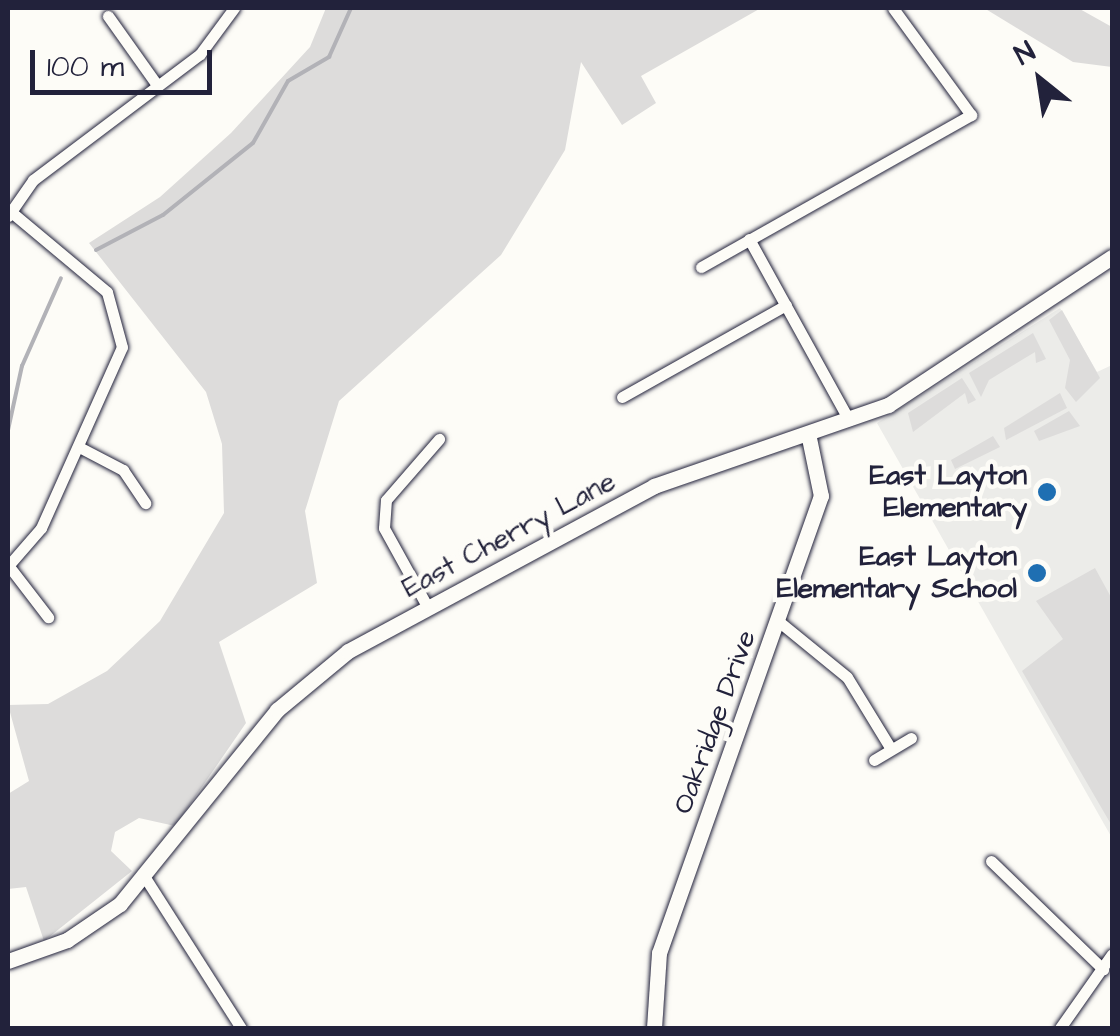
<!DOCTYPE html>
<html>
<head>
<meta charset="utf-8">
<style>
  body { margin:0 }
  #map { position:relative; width:1120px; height:1036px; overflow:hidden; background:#fdfcf7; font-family:"Architects Daughter",sans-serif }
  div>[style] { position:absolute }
  .built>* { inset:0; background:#ecece9 }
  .green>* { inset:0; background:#dddcdb }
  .stream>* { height:4px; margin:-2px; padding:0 2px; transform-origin:2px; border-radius:2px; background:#b2b2b7 }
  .roads { filter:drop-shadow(0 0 2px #22223b) drop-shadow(0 0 2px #22223b) }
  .street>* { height:11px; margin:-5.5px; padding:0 5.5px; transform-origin:5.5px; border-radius:5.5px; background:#fdfcf7 }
  .secondary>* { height:15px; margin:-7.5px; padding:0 7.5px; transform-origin:7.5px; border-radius:7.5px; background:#fdfcf7 }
  .dots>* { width:28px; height:28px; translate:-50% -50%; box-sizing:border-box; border:5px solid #fdfcf7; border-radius:50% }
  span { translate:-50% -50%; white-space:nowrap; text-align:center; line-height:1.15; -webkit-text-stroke:9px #fdfcf7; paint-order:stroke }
  .poi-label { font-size:28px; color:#22223b; font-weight:700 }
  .right { translate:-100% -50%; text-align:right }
  .street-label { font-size:28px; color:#22223b }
  .frame { position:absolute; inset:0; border:10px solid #22223b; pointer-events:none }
  .north { position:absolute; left:990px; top:30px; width:100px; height:100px; -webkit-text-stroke:8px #fdfcf7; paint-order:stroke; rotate:330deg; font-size:28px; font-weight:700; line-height:40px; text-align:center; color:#22223b }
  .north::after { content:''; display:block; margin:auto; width:35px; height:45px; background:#22223b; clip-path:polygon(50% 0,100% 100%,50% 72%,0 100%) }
  .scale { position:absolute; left:30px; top:50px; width:182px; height:45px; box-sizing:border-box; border:5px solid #22223b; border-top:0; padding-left:12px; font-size:30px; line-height:35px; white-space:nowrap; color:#22223b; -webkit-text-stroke:8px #fdfcf7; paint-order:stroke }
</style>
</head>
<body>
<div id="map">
  <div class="built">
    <div style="clip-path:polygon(1060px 308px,1097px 372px,1112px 365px,1112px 838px,877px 423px)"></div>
  </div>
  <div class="green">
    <div style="clip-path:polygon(326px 8px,761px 8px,641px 76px,656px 103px,622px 125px,581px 62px,565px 150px,501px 255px,339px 401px,305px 511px,317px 583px,219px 642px,246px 723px,175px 826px,139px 818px,115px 832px,111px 851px,132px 871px,44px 941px,26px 887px,8px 889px,8px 794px,29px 781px,8px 705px,48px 704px,107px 671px,160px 621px,224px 513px,222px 444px,206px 392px,89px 243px,160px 197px,231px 133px,310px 47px)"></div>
    <div style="clip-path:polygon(984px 8px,1078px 8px,1112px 27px,1112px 67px,1073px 62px)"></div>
    <div style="clip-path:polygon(1062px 310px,1100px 378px,1076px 402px,1065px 388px,1070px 360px,1049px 320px)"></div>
    <div style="clip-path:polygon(1033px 333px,1046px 359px,1036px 363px,1035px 352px,989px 380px,981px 397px,969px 373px)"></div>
    <div style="clip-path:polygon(962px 378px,976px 400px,968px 404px,965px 393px,913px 432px,908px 413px)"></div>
    <div style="clip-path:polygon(1060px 393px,1067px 408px,1006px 440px,1004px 428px)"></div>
    <div style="clip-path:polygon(1069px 411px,1080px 426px,1039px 441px,1034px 431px)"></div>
    <div style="clip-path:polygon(993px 436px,1000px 447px,955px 469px,951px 460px)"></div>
    <div style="clip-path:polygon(1095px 568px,1112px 599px,1112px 826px,1022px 671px,1063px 639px,1036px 601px)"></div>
  </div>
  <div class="stream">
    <div style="left:96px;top:250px;width:76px;rotate:-27.6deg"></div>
    <div style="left:163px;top:215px;width:115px;rotate:-38.7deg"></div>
    <div style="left:253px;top:143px;width:71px;rotate:-60.6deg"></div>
    <div style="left:288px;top:81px;width:48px;rotate:-30.3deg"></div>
    <div style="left:329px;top:57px;width:54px;rotate:-65.8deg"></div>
    <div style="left:8px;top:430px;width:66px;rotate:-77.7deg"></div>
    <div style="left:22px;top:366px;width:96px;rotate:-66.1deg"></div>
  </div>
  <div class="roads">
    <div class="street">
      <div style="left:108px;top:16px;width:85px;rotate:54.6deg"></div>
      <div style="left:8px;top:216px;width:44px;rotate:-55.2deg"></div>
      <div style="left:33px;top:180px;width:209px;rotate:-37deg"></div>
      <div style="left:200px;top:54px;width:57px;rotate:-53.5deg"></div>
      <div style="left:749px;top:239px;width:207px;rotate:61.1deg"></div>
      <div style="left:701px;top:267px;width:310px;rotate:-29.4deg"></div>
      <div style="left:971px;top:115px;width:132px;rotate:-126.1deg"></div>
      <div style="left:622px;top:397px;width:188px;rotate:-29.3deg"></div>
      <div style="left:79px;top:447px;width:50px;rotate:27.6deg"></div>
      <div style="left:123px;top:470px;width:40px;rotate:56deg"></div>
      <div style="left:8px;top:565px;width:66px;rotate:52.4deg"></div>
      <div style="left:8px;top:566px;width:50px;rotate:-49deg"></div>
      <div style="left:41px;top:528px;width:198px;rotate:-65.9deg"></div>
      <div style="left:122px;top:347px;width:57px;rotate:-105.3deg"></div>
      <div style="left:107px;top:292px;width:126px;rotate:-140.1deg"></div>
      <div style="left:427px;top:606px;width:89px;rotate:-118.9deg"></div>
      <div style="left:384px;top:528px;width:28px;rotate:-86deg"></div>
      <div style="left:386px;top:500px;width:81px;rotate:-49deg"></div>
      <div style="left:777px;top:620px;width:90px;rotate:39.2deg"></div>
      <div style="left:847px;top:677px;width:84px;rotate:58.6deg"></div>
      <div style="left:874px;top:760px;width:43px;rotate:-30.7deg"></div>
      <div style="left:991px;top:861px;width:156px;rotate:44deg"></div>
      <div style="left:146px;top:879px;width:177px;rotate:57.5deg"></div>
      <div style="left:1060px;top:1028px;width:90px;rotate:-54.9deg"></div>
    </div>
    <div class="secondary">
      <div style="left:8px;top:961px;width:63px;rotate:-19.6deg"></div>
      <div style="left:67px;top:940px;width:64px;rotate:-34.2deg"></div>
      <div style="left:120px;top:904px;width:250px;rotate:-51deg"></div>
      <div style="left:277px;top:710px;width:92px;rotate:-39.7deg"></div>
      <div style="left:348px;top:651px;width:348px;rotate:-28.3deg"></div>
      <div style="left:654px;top:486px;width:248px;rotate:-19.1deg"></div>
      <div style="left:888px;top:405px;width:268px;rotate:-33.5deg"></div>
      <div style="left:654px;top:1028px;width:75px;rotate:-86.2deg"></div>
      <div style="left:659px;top:953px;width:485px;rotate:-70.5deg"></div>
      <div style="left:821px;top:496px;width:64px;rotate:-101.7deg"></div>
    </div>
  </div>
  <div class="dots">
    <div style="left:1047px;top:492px;background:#1f6fb2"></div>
    <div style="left:1037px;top:573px;background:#1f6fb2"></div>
  </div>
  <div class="poi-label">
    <span class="right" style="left:1027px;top:492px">East Layton<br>Elementary</span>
    <span class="right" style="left:1017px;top:573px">East Layton<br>Elementary School</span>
  </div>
  <div class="street-label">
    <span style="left:509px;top:535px;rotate:-28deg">East Cherry Lane</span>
    <span style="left:715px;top:722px;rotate:-70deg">Oakridge Drive</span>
  </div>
  <div class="frame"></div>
  <div class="north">N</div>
  <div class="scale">100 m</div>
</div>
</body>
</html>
